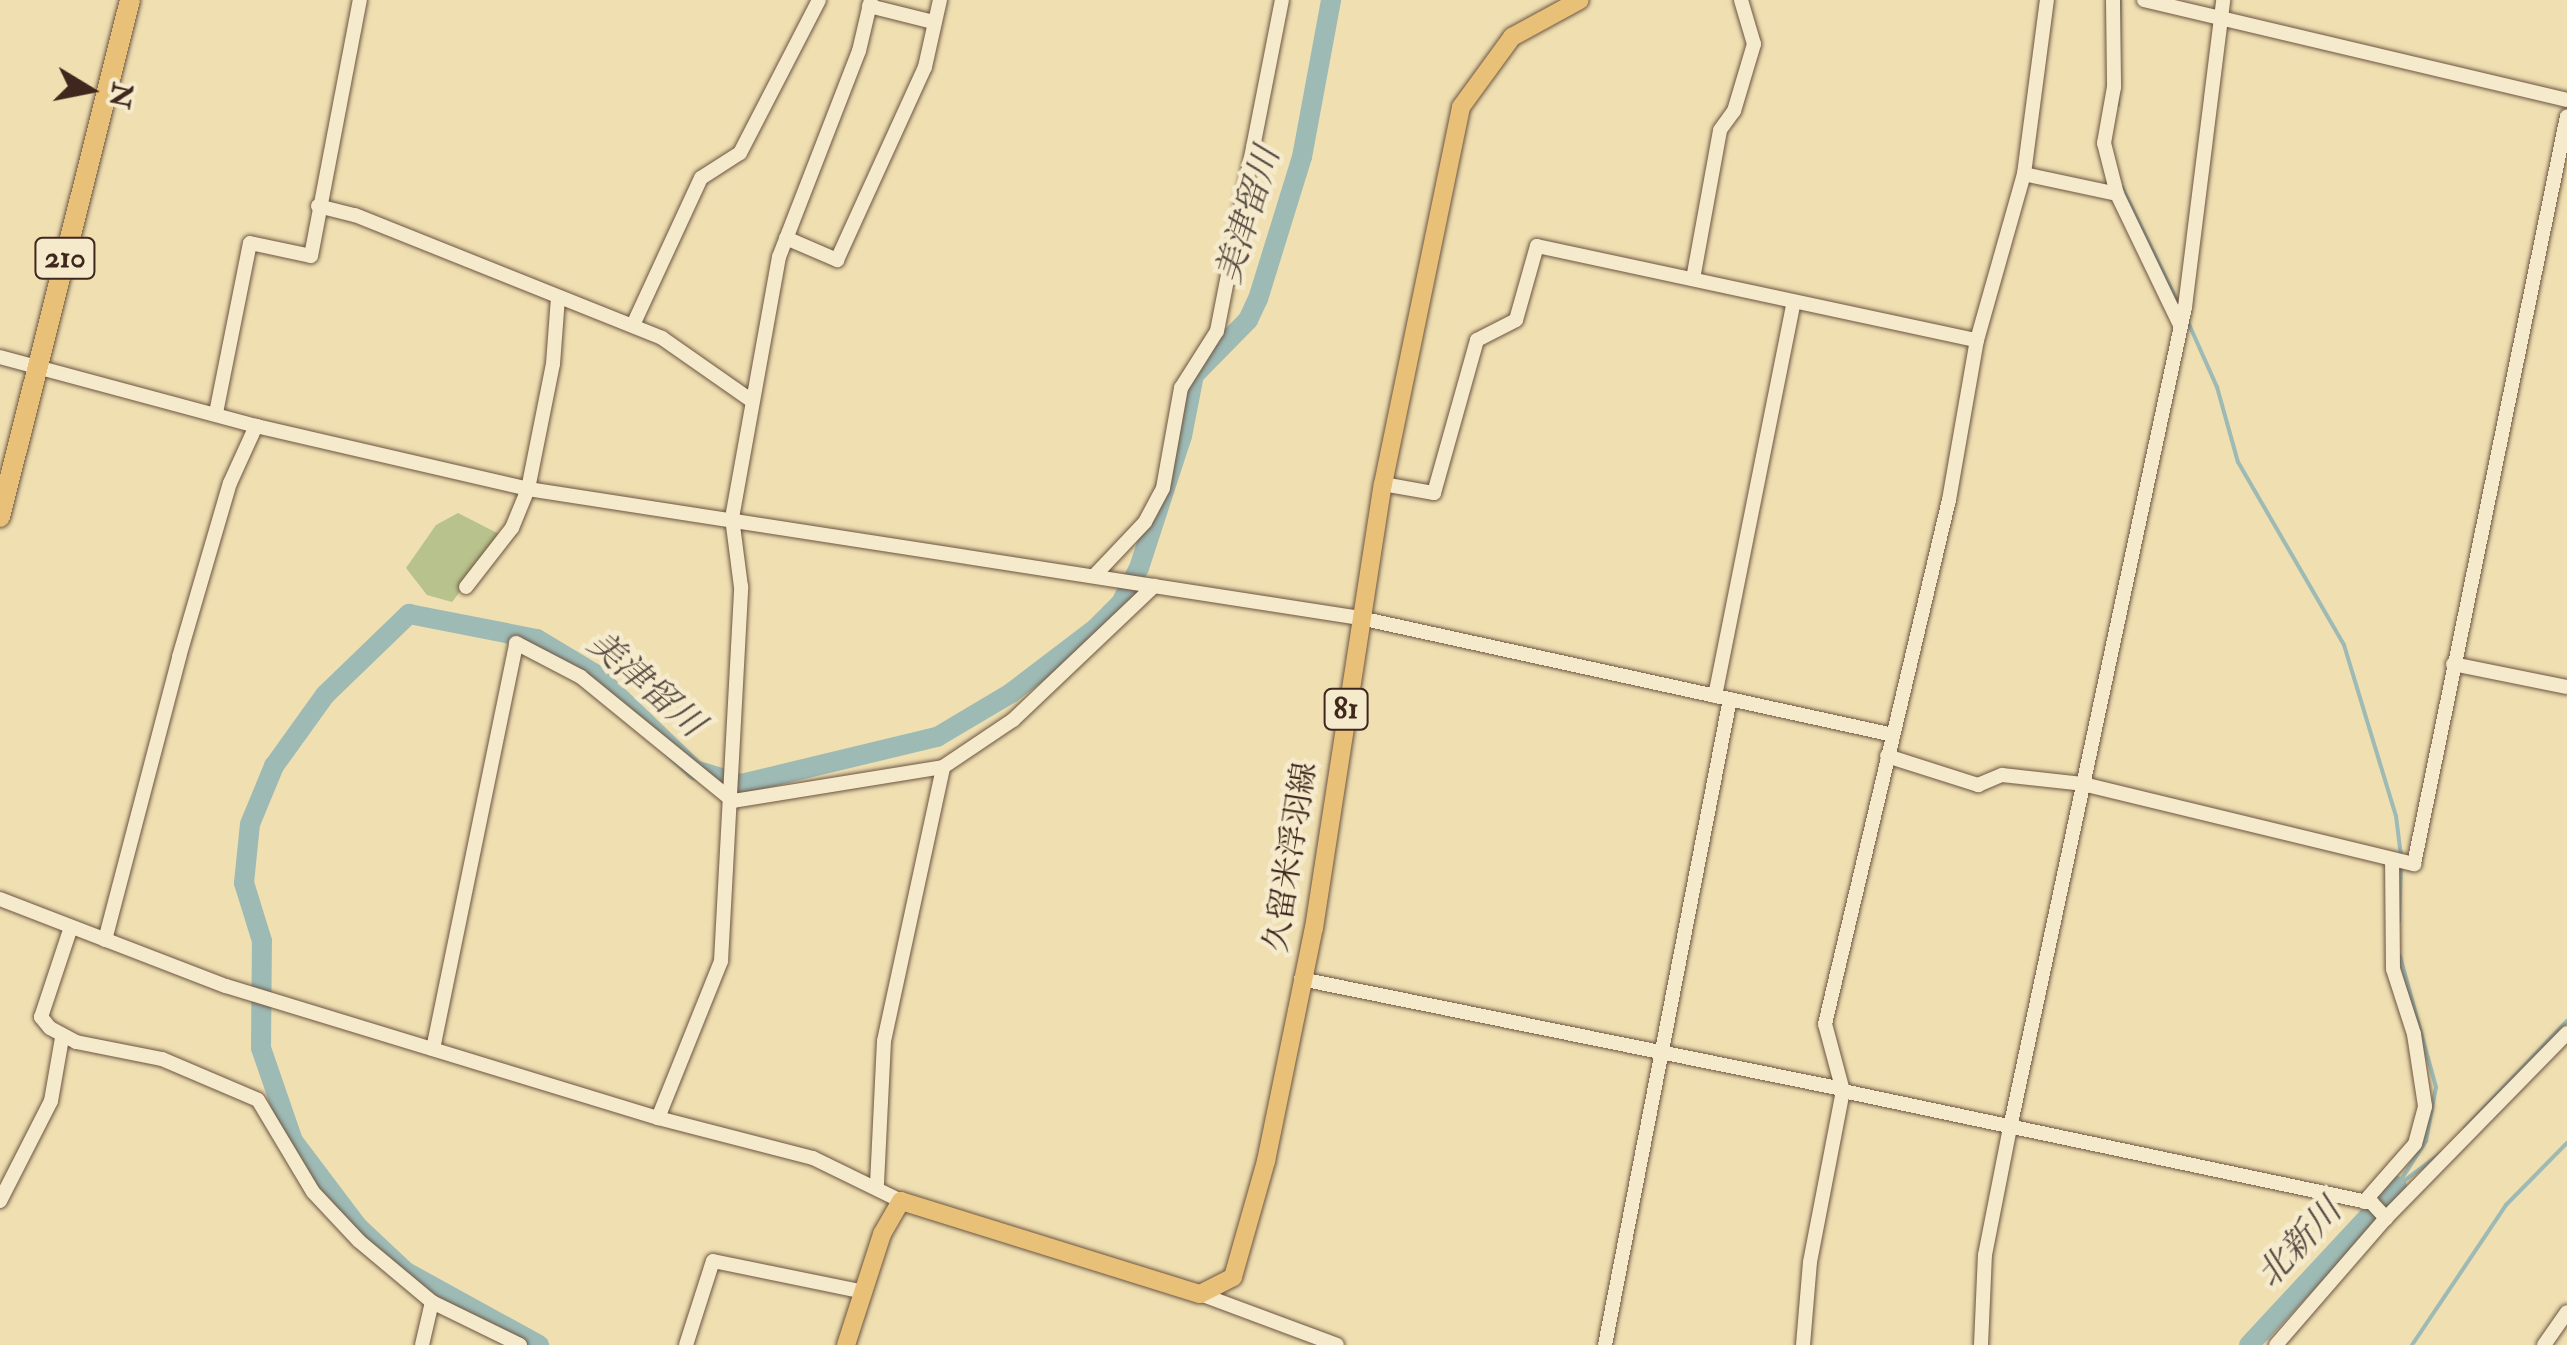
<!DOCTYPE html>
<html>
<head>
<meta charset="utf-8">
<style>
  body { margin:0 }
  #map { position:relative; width:2567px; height:1345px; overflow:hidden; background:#efdfb1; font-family:"IM FELL Double Pica","Noto Serif JP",serif }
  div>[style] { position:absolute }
  .green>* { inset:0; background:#b8c28c }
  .stream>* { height:4px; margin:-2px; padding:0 2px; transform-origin:2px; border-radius:2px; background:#9dbab5 }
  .river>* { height:20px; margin:-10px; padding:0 10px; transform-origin:10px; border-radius:10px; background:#9dbab5 }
  .roads { filter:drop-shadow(0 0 2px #6c5542) drop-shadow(0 0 2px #6c5542) }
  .minor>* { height:14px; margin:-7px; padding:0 7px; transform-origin:7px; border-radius:7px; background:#f5eacc }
  .major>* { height:18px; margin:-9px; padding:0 9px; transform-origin:9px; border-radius:9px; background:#e8c078 }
  .highway>* { height:20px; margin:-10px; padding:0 10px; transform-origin:10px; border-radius:10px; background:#e8c078 }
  span { translate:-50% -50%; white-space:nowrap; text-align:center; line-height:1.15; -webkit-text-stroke:9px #f5eacc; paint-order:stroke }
  .shield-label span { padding:2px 8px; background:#f5eacc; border:2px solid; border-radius:8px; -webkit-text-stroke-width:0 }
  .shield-label { font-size:30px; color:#40271d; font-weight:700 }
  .street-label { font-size:32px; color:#40271d }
  .water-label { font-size:35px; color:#574c43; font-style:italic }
  .north { position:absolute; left:40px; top:40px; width:100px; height:100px; -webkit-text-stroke:8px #f5eacc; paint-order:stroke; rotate:100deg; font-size:28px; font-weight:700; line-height:40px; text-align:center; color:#40271d }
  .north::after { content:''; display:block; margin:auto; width:35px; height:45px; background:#40271d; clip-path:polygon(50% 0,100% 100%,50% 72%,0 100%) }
</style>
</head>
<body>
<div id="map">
  <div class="green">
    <div style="clip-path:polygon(458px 513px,503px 536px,452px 602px,427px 595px,406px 568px,436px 525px)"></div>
  </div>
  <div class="stream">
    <div style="left:2118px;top:105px;width:105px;rotate:-88.9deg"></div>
    <div style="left:2122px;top:187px;width:131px;rotate:64.2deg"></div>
    <div style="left:2188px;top:322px;width:71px;rotate:66deg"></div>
    <div style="left:2217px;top:387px;width:78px;rotate:74.4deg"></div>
    <div style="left:2238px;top:462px;width:211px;rotate:59.9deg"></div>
    <div style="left:2344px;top:645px;width:179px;rotate:73.1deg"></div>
    <div style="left:2396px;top:816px;width:40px;rotate:82.9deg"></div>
    <div style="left:2399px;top:921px;width:55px;rotate:-87.9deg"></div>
    <div style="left:2465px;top:1128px;width:148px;rotate:-46.4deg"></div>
    <div style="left:2401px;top:1183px;width:50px;rotate:-36.9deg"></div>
    <div style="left:2397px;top:1186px;width:54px;rotate:-57.2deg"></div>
    <div style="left:2426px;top:1141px;width:55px;rotate:-79.5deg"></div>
    <div style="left:2436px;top:1087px;width:136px;rotate:-105.4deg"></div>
    <div style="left:2412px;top:1345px;width:169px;rotate:-56.1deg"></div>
    <div style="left:2506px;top:1205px;width:87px;rotate:-45.5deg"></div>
  </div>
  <div class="river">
    <div style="left:539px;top:1345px;width:152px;rotate:-151.2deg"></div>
    <div style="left:406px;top:1272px;width:66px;rotate:-136.8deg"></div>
    <div style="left:358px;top:1227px;width:108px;rotate:-127.1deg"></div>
    <div style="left:293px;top:1141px;width:98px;rotate:-109deg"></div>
    <div style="left:261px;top:1048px;width:107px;rotate:-89.5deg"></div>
    <div style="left:262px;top:941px;width:61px;rotate:-107.2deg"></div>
    <div style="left:244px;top:883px;width:59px;rotate:-84.2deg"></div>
    <div style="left:250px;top:824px;width:63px;rotate:-67.5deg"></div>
    <div style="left:274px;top:766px;width:87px;rotate:-54.3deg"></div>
    <div style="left:325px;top:695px;width:117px;rotate:-44deg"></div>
    <div style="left:409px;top:614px;width:130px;rotate:11.1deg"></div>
    <div style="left:537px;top:639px;width:68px;rotate:31.1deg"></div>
    <div style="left:595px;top:674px;width:139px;rotate:43.8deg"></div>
    <div style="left:695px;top:770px;width:48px;rotate:16.9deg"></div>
    <div style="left:741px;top:784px;width:202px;rotate:-13.5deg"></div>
    <div style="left:937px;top:737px;width:86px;rotate:-30.7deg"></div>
    <div style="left:1011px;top:693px;width:106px;rotate:-37.3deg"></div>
    <div style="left:1095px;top:629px;width:37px;rotate:-45deg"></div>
    <div style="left:1121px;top:603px;width:39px;rotate:-63deg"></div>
    <div style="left:1139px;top:568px;width:139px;rotate:-72deg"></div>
    <div style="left:1182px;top:436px;width:62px;rotate:-78.9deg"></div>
    <div style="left:1194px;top:375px;width:77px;rotate:-45.5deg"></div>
    <div style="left:1248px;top:320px;width:23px;rotate:-65deg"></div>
    <div style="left:1258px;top:299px;width:149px;rotate:-72.8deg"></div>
    <div style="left:1302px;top:157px;width:160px;rotate:-79.5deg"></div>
    <div style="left:2249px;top:1345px;width:217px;rotate:-47.1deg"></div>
  </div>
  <div class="roads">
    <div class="minor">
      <div style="left:2113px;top:0;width:87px;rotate:89.3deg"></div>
      <div style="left:2114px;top:87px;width:57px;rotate:100.1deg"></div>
      <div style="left:2104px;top:143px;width:53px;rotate:75.7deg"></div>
      <div style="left:2144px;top:0;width:435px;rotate:13.3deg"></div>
      <div style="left:869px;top:6px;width:66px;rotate:14deg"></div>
      <div style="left:2024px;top:174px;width:95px;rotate:12.1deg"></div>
      <div style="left:2117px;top:194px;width:145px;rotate:64.3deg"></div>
      <div style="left:318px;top:206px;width:38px;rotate:14deg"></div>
      <div style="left:355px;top:215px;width:331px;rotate:21.8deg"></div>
      <div style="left:662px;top:338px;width:110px;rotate:35deg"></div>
      <div style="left:786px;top:238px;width:56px;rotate:23.3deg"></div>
      <div style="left:837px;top:260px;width:212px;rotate:-65.5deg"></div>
      <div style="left:925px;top:67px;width:69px;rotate:-77.4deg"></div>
      <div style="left:1693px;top:279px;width:151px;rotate:-79.7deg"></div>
      <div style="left:1720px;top:130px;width:24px;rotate:-54deg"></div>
      <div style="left:1734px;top:111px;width:70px;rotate:-73.4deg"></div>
      <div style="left:1754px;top:44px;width:46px;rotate:-106.5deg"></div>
      <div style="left:633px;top:325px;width:162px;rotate:-65.2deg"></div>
      <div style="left:701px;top:178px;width:46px;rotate:-32.7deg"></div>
      <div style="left:740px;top:153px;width:172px;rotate:-62.7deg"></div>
      <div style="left:0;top:357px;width:265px;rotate:15.1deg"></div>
      <div style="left:256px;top:426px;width:279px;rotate:13deg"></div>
      <div style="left:528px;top:489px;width:842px;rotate:8.81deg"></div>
      <div style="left:1360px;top:618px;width:542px;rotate:12.37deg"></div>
      <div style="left:216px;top:413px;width:173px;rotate:-78.7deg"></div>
      <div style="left:250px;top:243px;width:62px;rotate:12deg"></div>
      <div style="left:311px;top:256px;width:261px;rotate:-79.2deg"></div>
      <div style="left:1383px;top:484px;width:52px;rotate:10deg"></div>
      <div style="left:1434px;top:493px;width:159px;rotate:-74.3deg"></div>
      <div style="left:1477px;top:340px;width:44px;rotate:-27.1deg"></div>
      <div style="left:1516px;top:320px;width:77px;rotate:-74.2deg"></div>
      <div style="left:1537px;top:246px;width:450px;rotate:12.1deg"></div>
      <div style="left:1094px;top:576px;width:74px;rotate:-46.6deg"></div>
      <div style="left:1145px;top:522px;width:38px;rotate:-62deg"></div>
      <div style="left:1163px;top:488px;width:102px;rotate:-79.8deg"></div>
      <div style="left:1181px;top:388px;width:67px;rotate:-57.7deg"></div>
      <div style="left:1217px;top:331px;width:337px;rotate:-78.9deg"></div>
      <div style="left:466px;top:587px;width:75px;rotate:-52.1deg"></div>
      <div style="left:512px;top:528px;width:42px;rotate:-67.7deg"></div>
      <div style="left:528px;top:489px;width:127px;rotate:-78.7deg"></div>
      <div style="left:553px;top:364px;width:66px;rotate:-85.7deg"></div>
      <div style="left:2453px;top:664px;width:116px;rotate:11.4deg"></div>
      <div style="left:1715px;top:696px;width:402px;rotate:-78.7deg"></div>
      <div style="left:1887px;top:756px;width:96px;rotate:17.7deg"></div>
      <div style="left:1978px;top:785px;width:26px;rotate:-23deg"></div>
      <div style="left:2002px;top:775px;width:81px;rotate:6.3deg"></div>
      <div style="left:2083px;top:784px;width:341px;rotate:13.6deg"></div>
      <div style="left:2414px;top:864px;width:763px;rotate:-78.44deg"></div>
      <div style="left:0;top:899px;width:242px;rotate:21.1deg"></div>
      <div style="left:226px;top:986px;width:452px;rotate:17deg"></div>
      <div style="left:658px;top:1118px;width:160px;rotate:14.5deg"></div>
      <div style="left:813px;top:1158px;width:98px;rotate:26deg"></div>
      <div style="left:71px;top:927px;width:95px;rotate:108.4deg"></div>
      <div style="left:41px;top:1017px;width:14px;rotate:51deg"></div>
      <div style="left:50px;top:1028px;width:30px;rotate:28deg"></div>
      <div style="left:76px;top:1042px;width:88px;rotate:11.2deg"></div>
      <div style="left:162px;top:1059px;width:104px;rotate:23.1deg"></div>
      <div style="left:258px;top:1100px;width:107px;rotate:59.1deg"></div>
      <div style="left:313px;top:1192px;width:67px;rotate:46.8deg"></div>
      <div style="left:359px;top:1241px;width:95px;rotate:39.9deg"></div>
      <div style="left:432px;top:1302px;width:98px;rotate:26deg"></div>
      <div style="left:105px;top:940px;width:293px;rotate:-75.3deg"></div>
      <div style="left:179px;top:657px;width:181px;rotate:-73.7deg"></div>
      <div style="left:230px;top:483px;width:63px;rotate:-65.5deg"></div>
      <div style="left:1301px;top:979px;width:552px;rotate:11.49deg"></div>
      <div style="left:433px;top:1049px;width:414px;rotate:-78.4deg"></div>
      <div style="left:516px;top:643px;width:73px;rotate:27.6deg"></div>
      <div style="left:581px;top:677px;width:196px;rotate:39.2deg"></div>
      <div style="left:733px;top:801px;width:213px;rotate:-9.2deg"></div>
      <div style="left:943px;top:767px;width:84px;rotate:-33.9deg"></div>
      <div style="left:1013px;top:720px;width:195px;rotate:-43.5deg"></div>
      <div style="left:1843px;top:1091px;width:541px;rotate:11.95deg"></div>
      <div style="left:2372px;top:1203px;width:21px;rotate:47deg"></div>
      <div style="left:658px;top:1118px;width:169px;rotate:-68.1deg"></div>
      <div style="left:721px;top:961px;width:375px;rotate:-86.9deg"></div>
      <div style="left:741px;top:587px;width:70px;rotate:-97.4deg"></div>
      <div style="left:732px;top:518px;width:265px;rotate:-79.8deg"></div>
      <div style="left:779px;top:257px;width:221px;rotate:-68.8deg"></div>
      <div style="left:859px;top:51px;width:52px;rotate:-76.8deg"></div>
      <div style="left:877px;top:1184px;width:143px;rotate:-87.2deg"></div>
      <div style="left:884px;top:1041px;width:280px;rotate:-77.8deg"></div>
      <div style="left:0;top:1201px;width:112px;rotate:-63deg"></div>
      <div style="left:51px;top:1101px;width:64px;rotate:-80.1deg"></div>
      <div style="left:2364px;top:1202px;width:77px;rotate:-48.7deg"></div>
      <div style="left:2415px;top:1144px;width:39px;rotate:-75deg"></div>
      <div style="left:2425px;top:1106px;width:73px;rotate:-98.7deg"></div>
      <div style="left:2414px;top:1034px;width:68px;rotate:-107.9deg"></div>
      <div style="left:2393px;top:969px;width:107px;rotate:-90.5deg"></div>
      <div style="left:1200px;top:1294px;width:146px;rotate:20.4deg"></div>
      <div style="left:422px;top:1345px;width:44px;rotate:-76.9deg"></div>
      <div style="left:686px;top:1345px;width:88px;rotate:-72.2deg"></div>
      <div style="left:713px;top:1261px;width:154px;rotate:11.6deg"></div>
      <div style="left:1605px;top:1345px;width:658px;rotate:-79.05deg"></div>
      <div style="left:1803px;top:1345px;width:83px;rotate:-85.2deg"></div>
      <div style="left:1810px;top:1262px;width:174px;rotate:-79.1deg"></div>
      <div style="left:1843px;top:1091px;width:69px;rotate:-105deg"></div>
      <div style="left:1825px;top:1024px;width:538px;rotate:-76.69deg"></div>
      <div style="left:1949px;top:500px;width:162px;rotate:-80.1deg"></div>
      <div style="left:1977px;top:340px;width:173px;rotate:-74.2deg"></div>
      <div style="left:2024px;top:174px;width:176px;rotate:-82.5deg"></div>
      <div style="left:1981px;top:1345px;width:90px;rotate:-87.5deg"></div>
      <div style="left:1985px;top:1255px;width:129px;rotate:-78.9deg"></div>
      <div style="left:2010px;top:1128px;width:839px;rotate:-77.97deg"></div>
      <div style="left:2185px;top:307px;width:309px;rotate:-82.9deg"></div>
      <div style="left:2276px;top:1345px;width:168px;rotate:-49.1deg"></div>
      <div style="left:2386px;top:1218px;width:259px;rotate:-45.6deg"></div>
      <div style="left:2544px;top:1345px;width:40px;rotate:-55.1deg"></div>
    </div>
    <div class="major">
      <div style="left:846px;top:1345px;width:117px;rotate:-72deg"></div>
      <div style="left:882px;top:1234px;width:38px;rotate:-60deg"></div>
      <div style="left:901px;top:1201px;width:313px;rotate:17.3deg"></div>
      <div style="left:1200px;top:1294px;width:37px;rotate:-27deg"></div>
      <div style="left:1233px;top:1277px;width:121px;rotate:-74.1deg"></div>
      <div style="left:1266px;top:1161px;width:238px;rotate:-78.4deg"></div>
      <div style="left:1314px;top:928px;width:449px;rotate:-81.2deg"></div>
      <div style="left:1383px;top:484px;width:385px;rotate:-78.3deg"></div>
      <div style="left:1461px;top:107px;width:87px;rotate:-53.9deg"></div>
      <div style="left:1512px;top:37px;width:77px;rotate:-28.6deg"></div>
    </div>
    <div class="highway">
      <div style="left:0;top:517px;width:533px;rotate:-75.89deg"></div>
    </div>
  </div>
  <div class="shield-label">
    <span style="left:65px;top:258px">210</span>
    <span style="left:1346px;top:709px">81</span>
  </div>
  <div class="street-label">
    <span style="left:1291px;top:857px;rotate:-81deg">久留米浮羽線</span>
  </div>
  <div class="water-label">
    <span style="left:1248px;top:215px;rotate:-73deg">美津留川</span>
    <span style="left:646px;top:684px;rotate:41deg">美津留川</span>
    <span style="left:2299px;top:1243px;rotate:-47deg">北新川</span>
  </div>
  <div class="north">N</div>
</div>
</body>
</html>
